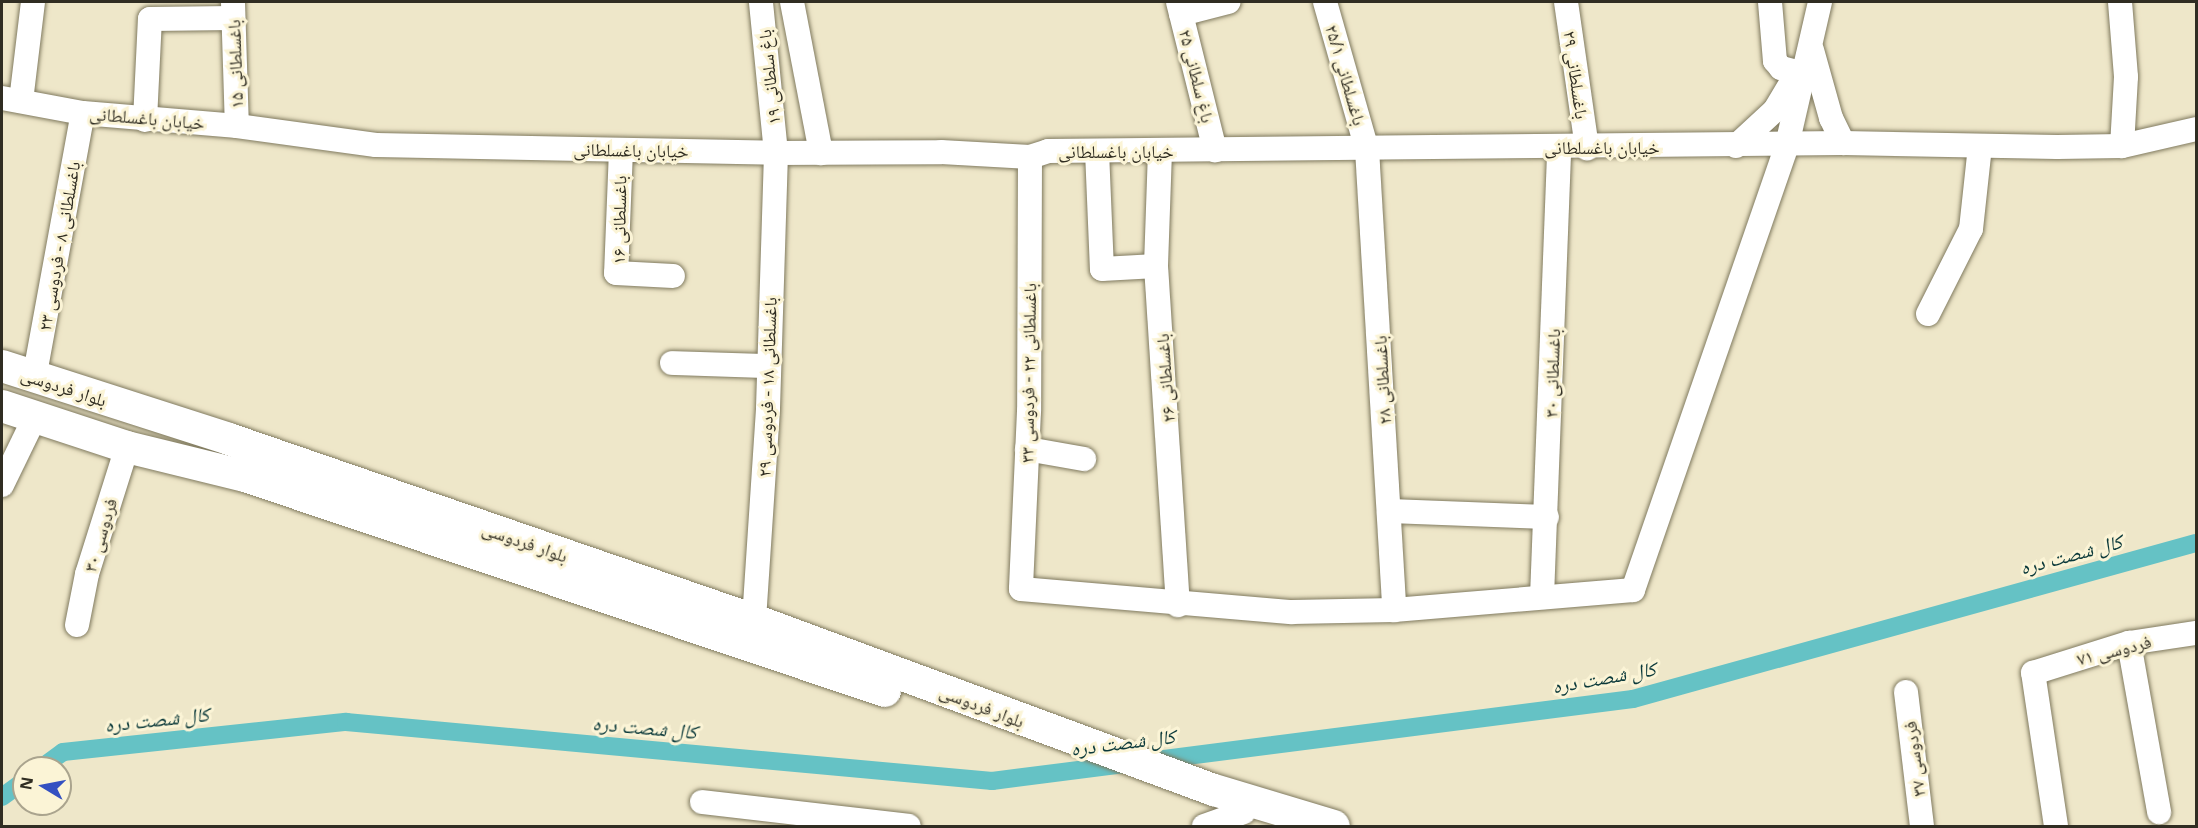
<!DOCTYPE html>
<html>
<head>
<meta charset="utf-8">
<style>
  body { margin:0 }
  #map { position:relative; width:2198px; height:828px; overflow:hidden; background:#eee7c9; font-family:"Open Sans","Noto Naskh Arabic",sans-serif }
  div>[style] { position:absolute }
  .canal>* { height:18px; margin:-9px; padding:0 9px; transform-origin:9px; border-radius:9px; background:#65c2c5 }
  .roads { filter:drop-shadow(0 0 2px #807a5f) drop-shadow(0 0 2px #807a5f) }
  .minor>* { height:24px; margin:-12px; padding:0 12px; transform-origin:12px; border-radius:12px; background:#fff }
  .major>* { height:32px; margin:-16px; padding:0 16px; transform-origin:16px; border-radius:16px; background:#fff }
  span { translate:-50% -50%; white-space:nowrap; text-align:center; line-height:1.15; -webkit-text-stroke:6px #fbf4d6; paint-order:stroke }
  .street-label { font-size:18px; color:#302d22 }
  .water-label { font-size:20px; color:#0b393a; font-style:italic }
  .frame { position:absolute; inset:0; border:3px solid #302d22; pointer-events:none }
  .north { position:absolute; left:12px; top:756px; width:60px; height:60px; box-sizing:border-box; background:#fbf4d6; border:2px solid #aaa48e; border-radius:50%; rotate:280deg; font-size:16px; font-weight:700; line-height:24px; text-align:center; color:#302d22 }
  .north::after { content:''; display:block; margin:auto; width:21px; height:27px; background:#3450c1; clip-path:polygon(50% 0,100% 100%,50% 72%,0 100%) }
</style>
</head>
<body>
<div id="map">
  <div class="canal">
    <div style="left:41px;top:768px;width:27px;rotate:-36deg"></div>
    <div style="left:63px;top:752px;width:285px;rotate:-6.1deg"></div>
    <div style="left:346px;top:722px;width:649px;rotate:5.22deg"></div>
    <div style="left:992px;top:781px;width:646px;rotate:-7.29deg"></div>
    <div style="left:1633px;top:699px;width:584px;rotate:-15.49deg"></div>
    <div style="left:2px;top:797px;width:27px;rotate:-36deg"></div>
  </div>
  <div class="roads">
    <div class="minor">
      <div style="left:233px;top:2px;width:124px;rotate:88.2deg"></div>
      <div style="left:792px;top:2px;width:154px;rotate:79.1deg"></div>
      <div style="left:1178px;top:2px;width:153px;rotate:76deg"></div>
      <div style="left:1325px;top:2px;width:153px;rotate:74.1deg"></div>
      <div style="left:1367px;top:149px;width:462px;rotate:86.6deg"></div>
      <div style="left:1566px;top:2px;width:148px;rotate:81.8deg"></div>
      <div style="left:1770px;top:2px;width:59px;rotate:85.2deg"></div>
      <div style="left:1775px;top:61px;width:9px;rotate:49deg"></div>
      <div style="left:1781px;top:68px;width:16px;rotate:14deg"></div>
      <div style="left:2120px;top:2px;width:75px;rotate:85.4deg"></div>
      <div style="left:2126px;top:77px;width:69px;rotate:93.3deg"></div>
      <div style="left:1181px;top:14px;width:49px;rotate:-14.3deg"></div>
      <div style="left:1812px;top:50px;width:71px;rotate:74.4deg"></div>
      <div style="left:1831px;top:118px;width:28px;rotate:64deg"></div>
      <div style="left:2px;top:98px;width:82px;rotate:10.5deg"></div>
      <div style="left:83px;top:113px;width:155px;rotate:4.8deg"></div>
      <div style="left:237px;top:126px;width:140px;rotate:7.8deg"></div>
      <div style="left:376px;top:145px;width:400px;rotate:1.1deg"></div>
      <div style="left:776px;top:153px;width:165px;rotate:-0.3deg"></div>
      <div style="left:941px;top:152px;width:89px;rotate:3.2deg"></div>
      <div style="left:1030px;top:157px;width:19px;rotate:-18deg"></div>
      <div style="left:1048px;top:151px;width:795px;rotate:-0.58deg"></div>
      <div style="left:1843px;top:143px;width:214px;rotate:1.1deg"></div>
      <div style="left:2057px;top:147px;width:65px;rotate:-0.9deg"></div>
      <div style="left:2122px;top:146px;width:76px;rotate:-12.9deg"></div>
      <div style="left:21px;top:101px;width:100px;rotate:-83.1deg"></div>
      <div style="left:145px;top:120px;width:101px;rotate:-87.2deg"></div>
      <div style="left:150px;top:19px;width:83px;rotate:-0.7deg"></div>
      <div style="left:1736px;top:146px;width:53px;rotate:-42.7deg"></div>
      <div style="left:1775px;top:110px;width:43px;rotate:-59.3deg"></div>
      <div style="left:621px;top:150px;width:123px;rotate:92.3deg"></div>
      <div style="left:616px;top:273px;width:57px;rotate:3deg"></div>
      <div style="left:1097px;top:151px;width:118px;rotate:87.6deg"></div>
      <div style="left:1102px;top:269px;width:54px;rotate:-3.2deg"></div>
      <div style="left:1160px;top:151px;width:115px;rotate:92deg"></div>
      <div style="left:1156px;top:266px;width:340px;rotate:86.3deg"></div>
      <div style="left:1030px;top:157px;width:254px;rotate:90.2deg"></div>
      <div style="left:1029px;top:411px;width:178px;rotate:92.6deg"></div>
      <div style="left:1021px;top:589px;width:272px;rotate:4.9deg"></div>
      <div style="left:1292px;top:612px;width:102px;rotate:-1.1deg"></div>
      <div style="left:1394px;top:610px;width:240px;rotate:-4.8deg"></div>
      <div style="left:1633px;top:590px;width:471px;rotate:-70.9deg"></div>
      <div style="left:1787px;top:145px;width:147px;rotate:-77deg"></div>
      <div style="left:1928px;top:314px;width:95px;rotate:-63.2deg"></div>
      <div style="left:1971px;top:229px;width:83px;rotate:-83.8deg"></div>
      <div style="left:672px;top:363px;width:96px;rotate:1.8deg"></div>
      <div style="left:34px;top:379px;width:270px;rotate:-79.6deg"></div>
      <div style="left:1027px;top:449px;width:58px;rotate:10deg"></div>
      <div style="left:2px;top:485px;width:76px;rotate:-64.1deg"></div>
      <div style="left:1389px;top:511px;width:158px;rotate:2.2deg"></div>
      <div style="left:1542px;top:597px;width:449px;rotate:-87.8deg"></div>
      <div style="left:754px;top:620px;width:212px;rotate:-86.2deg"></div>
      <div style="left:768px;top:408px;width:255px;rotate:-88.2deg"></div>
      <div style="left:776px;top:153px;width:152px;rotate:-95.7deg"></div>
      <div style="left:77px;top:625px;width:52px;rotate:-78.9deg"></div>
      <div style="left:87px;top:574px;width:133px;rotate:-72.5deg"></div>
      <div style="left:2129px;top:643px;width:172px;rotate:79.9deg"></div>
      <div style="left:1906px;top:692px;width:135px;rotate:83.2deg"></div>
      <div style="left:702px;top:802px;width:208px;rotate:6.6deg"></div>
      <div style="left:1204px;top:826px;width:42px;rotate:-19.3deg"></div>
      <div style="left:2056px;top:826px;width:155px;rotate:-98.5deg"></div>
      <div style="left:2033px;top:673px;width:101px;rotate:-17.4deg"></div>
      <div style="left:2129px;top:643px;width:68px;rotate:-8.5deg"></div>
    </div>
    <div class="major">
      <div style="left:2px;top:366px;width:238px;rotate:17.8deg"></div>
      <div style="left:229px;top:439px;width:555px;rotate:19.02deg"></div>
      <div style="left:754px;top:620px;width:490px;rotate:20.3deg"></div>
      <div style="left:1214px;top:790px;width:125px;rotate:16.7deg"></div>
      <div style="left:2px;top:406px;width:132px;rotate:18.2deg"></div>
      <div style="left:127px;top:447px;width:122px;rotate:13.8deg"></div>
      <div style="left:245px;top:476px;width:675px;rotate:18.57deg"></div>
    </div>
  </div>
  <div class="street-label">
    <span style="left:235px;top:64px;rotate:-92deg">باغسلطانی ۱۵</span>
    <span style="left:1346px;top:75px;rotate:74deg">باغسلطانی ۲۵/۱</span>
    <span style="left:1576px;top:75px;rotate:82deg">باغسلطانی ۲۹</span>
    <span style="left:1197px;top:76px;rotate:76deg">باغ سلطانی ۲۵</span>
    <span style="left:769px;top:77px;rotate:-96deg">باغ سلطانی ۱۹</span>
    <span style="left:147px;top:118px;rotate:5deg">خیابان باغسلطانی</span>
    <span style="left:1602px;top:147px">خیابان باغسلطانی</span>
    <span style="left:631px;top:150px;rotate:1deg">خیابان باغسلطانی</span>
    <span style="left:1116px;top:151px">خیابان باغسلطانی</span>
    <span style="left:619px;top:220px;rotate:-89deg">باغسلطانی ۱۶</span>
    <span style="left:59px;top:246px;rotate:-80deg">باغسلطانی ۸ - فردوسی ۲۳</span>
    <span style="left:1028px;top:373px;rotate:-89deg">باغسلطانی ۲۲ - فردوسی ۳۳</span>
    <span style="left:1552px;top:373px;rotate:-88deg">باغسلطانی ۳۰</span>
    <span style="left:1165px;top:378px;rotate:-94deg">باغسلطانی ۲۶</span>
    <span style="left:1382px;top:380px;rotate:-93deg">باغسلطانی ۲۸</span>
    <span style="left:64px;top:387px;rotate:18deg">بلوار فردوسی</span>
    <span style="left:767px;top:387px;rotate:-88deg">باغسلطانی ۱۸ - فردوسی ۲۹</span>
    <span style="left:100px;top:535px;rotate:-73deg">فردوسی ۳۰</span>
    <span style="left:525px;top:542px;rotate:19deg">بلوار فردوسی</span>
    <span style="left:2114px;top:650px;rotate:-14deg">فردوسی ۷۱</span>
    <span style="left:982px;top:706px;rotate:21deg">بلوار فردوسی</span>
    <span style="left:1914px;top:759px;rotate:-97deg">فردوسی ۳۷</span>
  </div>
  <div class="water-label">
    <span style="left:2071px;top:554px;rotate:-15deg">کال شصت دره</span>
    <span style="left:1604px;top:677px;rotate:-10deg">کال شصت دره</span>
    <span style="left:157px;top:719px;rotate:-6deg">کال شصت دره</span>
    <span style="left:645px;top:727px;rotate:5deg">کال شصت دره</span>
    <span style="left:1123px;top:742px;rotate:-7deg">کال شصت دره</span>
  </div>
  <div class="frame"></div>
  <div class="north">N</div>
</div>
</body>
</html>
